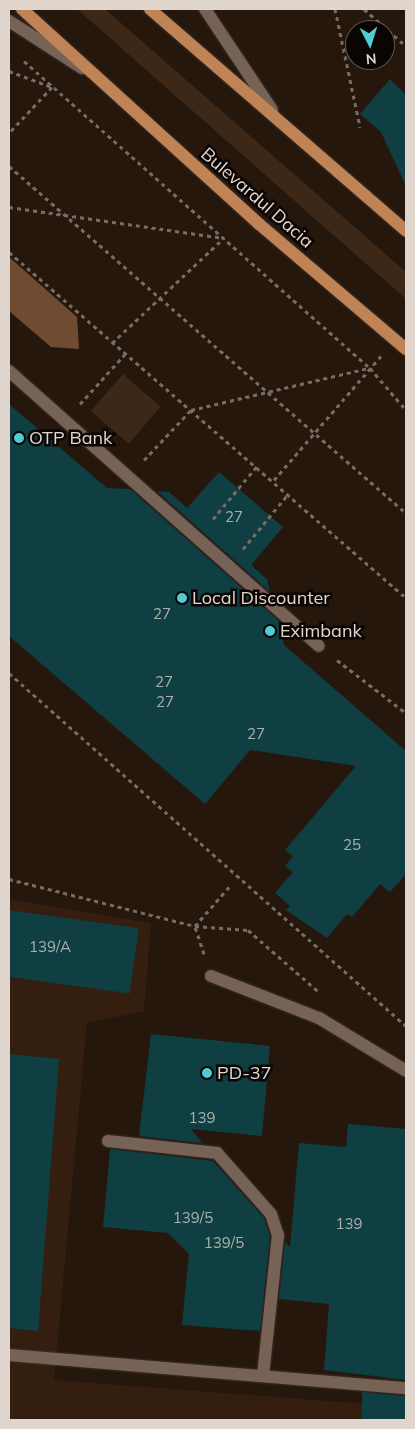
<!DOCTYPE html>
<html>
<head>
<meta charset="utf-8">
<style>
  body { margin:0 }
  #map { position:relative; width:415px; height:1429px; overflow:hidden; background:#26170c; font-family:Mulish,sans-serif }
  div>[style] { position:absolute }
  .built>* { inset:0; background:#331e0f }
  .green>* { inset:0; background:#3d2818; transform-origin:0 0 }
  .water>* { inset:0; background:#6f4b31 }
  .building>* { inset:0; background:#0f3f43; transform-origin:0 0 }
  .path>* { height:3px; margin-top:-1.5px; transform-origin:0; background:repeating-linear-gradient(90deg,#786b61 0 4px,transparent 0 8px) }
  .roads { filter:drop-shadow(0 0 1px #3c312d) drop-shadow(0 0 1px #3c312d) }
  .service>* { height:12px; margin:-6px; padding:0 6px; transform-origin:6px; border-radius:6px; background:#766356 }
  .minor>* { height:12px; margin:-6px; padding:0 6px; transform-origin:6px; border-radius:6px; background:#766356 }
  .primary>* { height:12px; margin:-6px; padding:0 6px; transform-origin:6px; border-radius:6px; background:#bf8355 }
  .dots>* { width:14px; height:14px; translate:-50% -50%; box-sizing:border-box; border:2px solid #0a0502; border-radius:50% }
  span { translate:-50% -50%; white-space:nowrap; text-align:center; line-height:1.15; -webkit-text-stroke:5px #0a0502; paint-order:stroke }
  .number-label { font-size:15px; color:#acb0ab }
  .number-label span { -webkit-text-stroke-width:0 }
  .street-label { font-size:18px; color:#e1d6ce }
  .poi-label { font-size:18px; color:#e1d6ce }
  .left { translate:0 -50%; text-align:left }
  .frame { position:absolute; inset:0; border:10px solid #e1d6ce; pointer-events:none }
  .north { position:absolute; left:345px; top:20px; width:50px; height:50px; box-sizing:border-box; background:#0a0502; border:1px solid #605954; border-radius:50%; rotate:175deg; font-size:14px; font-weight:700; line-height:20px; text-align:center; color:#e1d6ce }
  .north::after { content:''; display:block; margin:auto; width:18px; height:22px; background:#51ccd4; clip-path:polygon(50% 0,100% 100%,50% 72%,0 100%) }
</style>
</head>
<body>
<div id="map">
  <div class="built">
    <div style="clip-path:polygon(9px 899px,151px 923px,144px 1011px,87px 1023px,54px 1380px,406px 1407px,406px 1420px,9px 1420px)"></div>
  </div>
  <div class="green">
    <div style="clip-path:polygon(77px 9px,105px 9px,406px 272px,406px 299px)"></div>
    <div style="left:123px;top:374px;width:50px;height:49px;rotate:41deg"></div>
  </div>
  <div class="water">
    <div style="clip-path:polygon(9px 257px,77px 317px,79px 349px,51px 347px,9px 311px)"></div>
  </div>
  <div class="building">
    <div style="clip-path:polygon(390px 79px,406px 95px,406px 186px,381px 132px,360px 114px)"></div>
    <div style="clip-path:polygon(9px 404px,107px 488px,130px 489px,278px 620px,284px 645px,406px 751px,406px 874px,390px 892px,380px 884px,352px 917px,347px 914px,327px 938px,286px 910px,290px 906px,275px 893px,293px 872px,285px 866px,293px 856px,285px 850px,356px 766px,250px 750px,205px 804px,9px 636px)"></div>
    <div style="clip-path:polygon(219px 472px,283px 527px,251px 565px,267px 579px,270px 592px,157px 491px,169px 492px,187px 508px)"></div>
    <div style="left:9px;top:910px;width:131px;height:66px;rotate:8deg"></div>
    <div style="clip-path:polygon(151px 1034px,270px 1046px,262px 1136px,191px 1129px,202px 1143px,139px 1136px)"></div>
    <div style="clip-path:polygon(9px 1054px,59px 1059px,38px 1331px,9px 1328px)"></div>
    <div style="clip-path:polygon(348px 1124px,406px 1129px,406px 1380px,324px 1370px,329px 1304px,279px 1299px,285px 1242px,290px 1247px,299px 1143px,346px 1147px)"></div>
    <div style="clip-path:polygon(110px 1149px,213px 1161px,264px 1218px,270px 1236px,260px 1331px,182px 1325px,189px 1254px,168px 1233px,103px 1227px)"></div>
    <div style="clip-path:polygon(362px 1392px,406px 1396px,406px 1420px,362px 1420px)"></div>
  </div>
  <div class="path">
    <div style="left:335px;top:9px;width:121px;rotate:78deg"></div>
    <div style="left:364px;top:9px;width:56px;rotate:41.4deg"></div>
    <div style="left:24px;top:61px;width:463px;rotate:41.6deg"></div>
    <div style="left:370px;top:368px;width:55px;rotate:49.4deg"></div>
    <div style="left:9px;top:71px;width:46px;rotate:20.4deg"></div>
    <div style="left:52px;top:87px;width:63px;rotate:133.1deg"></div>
    <div style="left:9px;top:166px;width:527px;rotate:41.16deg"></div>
    <div style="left:9px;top:207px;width:217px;rotate:8.2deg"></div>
    <div style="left:9px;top:252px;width:527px;rotate:41.07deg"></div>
    <div style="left:112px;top:343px;width:154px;rotate:-43.2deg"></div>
    <div style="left:80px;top:404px;width:67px;rotate:-48deg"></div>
    <div style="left:144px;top:460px;width:69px;rotate:-46.8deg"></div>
    <div style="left:191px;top:410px;width:183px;rotate:-13.3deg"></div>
    <div style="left:274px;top:480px;width:164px;rotate:-49.2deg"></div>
    <div style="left:213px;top:519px;width:69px;rotate:-50.3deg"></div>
    <div style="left:243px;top:549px;width:72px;rotate:-50.6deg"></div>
    <div style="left:337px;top:660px;width:87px;rotate:37.5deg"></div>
    <div style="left:9px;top:673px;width:531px;rotate:41.64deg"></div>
    <div style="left:9px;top:879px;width:192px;rotate:14.2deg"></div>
    <div style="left:195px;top:926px;width:53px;rotate:4.3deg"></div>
    <div style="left:248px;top:930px;width:94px;rotate:41.1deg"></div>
    <div style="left:204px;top:954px;width:29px;rotate:-108deg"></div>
    <div style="left:195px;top:926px;width:52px;rotate:-48.9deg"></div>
  </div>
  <div class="roads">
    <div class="service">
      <div style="left:9px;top:371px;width:414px;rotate:41.6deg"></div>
      <div style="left:211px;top:976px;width:116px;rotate:21.3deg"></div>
      <div style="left:319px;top:1018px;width:102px;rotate:31.3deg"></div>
      <div style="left:108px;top:1141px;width:110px;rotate:6.3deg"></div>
      <div style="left:217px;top:1153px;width:81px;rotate:48.5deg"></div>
      <div style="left:271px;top:1214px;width:22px;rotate:72deg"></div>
      <div style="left:278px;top:1235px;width:141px;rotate:96.1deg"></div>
      <div style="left:9px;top:1355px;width:398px;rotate:4.8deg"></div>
    </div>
    <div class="minor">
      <div style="left:205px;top:9px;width:121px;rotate:56.4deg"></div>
      <div style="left:9px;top:21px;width:87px;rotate:32.8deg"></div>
    </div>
    <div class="primary">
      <div style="left:22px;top:9px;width:320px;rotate:42.2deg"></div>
      <div style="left:259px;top:224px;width:193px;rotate:40.4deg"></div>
      <div style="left:150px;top:9px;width:339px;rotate:40.9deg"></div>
    </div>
  </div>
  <div class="dots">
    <div style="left:19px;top:438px;background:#51ccd4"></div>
    <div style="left:182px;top:598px;background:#51ccd4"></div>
    <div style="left:270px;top:631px;background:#51ccd4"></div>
    <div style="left:207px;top:1073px;background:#51ccd4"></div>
  </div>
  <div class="number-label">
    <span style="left:234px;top:517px">27</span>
    <span style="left:162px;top:614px">27</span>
    <span style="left:164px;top:682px">27</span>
    <span style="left:165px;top:702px">27</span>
    <span style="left:256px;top:734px">27</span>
    <span style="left:352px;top:845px">25</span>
    <span style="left:50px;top:947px">139/A</span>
    <span style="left:202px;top:1118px">139</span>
    <span style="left:193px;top:1218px">139/5</span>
    <span style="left:349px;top:1224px">139</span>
    <span style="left:224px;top:1243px">139/5</span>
  </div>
  <div class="street-label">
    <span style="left:257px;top:198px;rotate:41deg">Bulevardul Dacia</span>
  </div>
  <div class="poi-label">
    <span class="left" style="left:29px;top:438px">OTP Bank</span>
    <span class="left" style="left:192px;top:598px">Local Discounter</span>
    <span class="left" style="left:280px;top:631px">Eximbank</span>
    <span class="left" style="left:217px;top:1073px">PD-37</span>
  </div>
  <div class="frame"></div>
  <div class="north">N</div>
</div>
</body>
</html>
